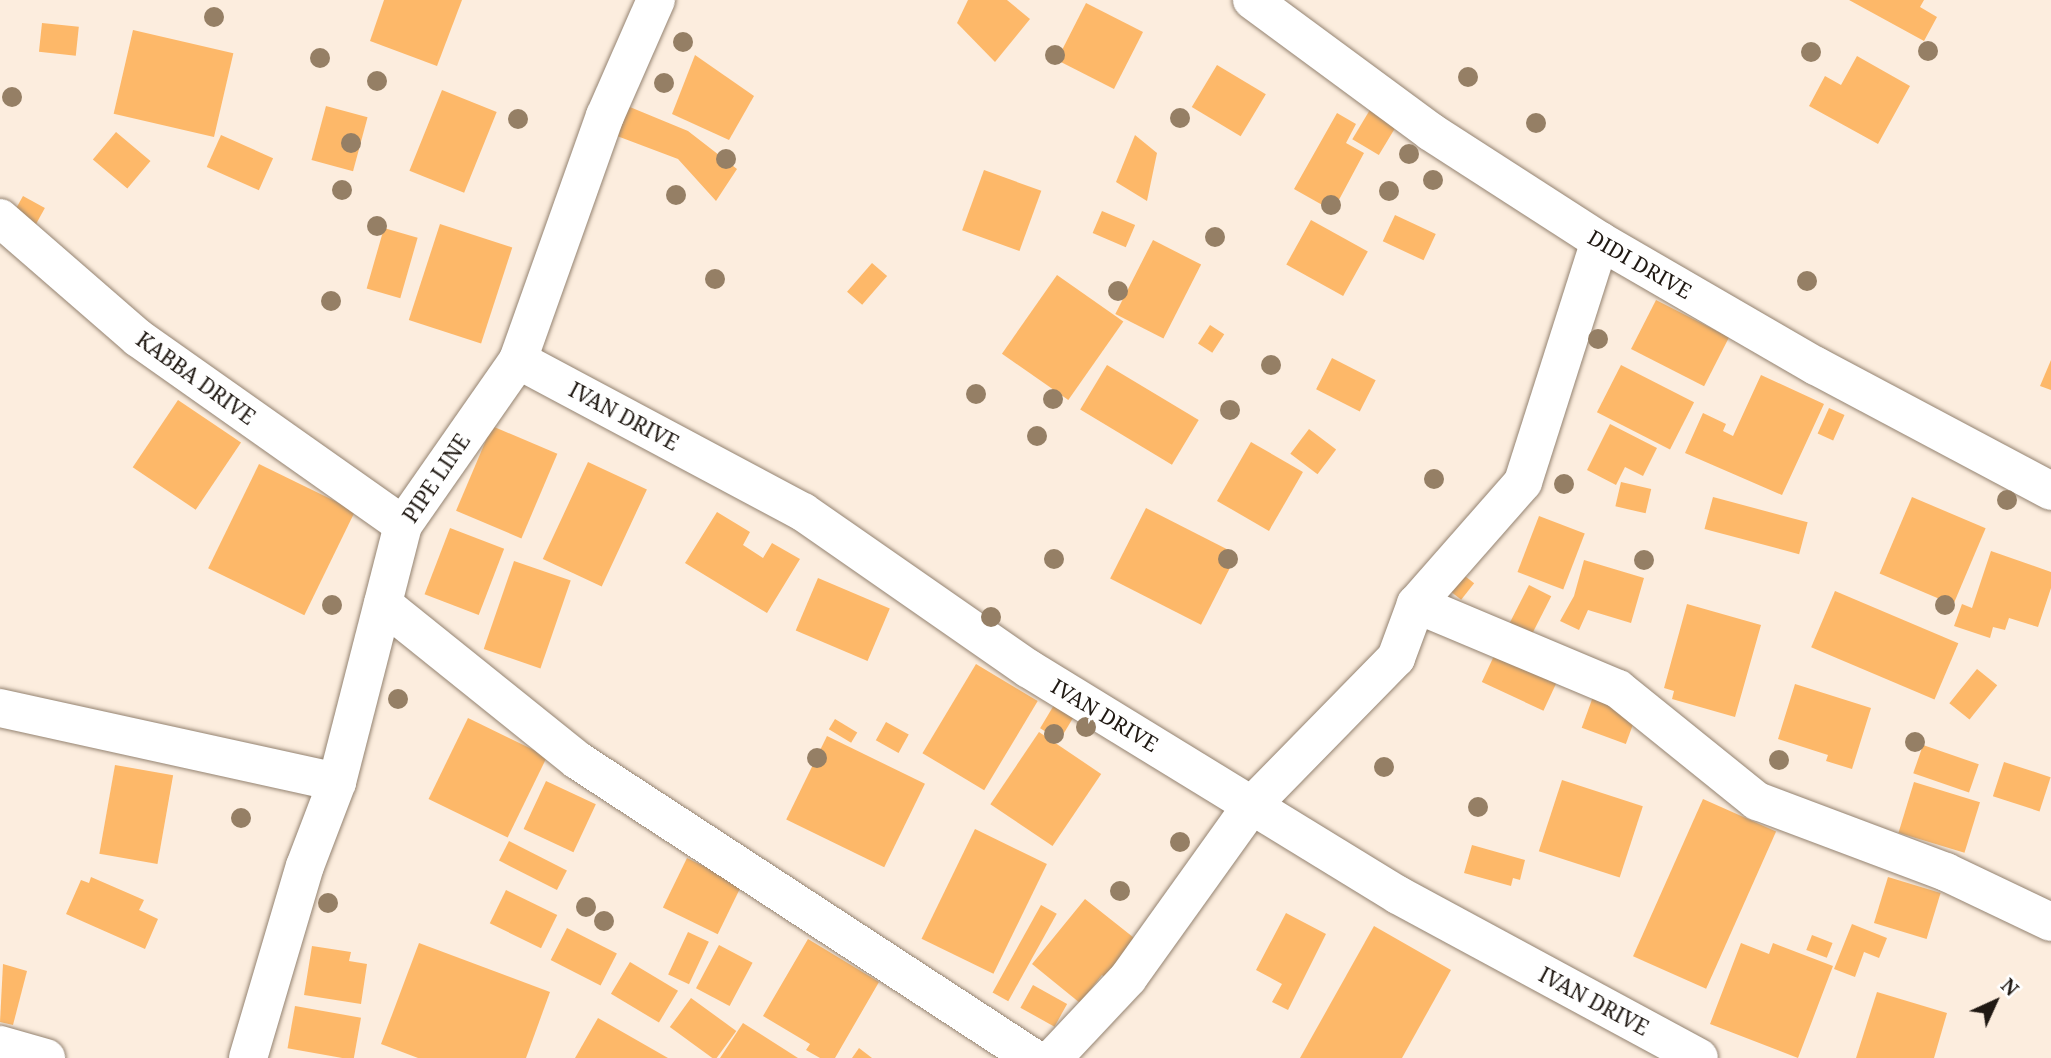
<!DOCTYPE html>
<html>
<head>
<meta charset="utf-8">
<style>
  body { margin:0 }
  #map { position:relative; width:2051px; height:1058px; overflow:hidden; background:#fcedde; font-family:"Noto Serif",serif }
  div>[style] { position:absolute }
  .building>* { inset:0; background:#fdb869; transform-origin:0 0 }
  .roads { filter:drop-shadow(0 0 2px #948371) drop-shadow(0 0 2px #948371) }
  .minor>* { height:38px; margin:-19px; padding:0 19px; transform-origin:19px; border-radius:19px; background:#fff }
  .trees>* { width:20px; height:20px; margin:-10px; border-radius:50%; background:#957f65 }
  span { translate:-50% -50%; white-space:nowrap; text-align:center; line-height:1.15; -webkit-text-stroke:7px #fff; paint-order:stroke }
  .street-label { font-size:21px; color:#201913 }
  .north { position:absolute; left:1960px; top:967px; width:70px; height:70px; -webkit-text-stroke:5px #fff; paint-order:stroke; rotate:45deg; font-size:19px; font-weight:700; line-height:28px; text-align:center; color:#201913 }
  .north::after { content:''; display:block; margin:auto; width:24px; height:32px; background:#201913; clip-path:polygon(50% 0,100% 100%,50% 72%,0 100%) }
</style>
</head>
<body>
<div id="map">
  <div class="building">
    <div style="clip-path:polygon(384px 0,462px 0,437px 66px,370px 41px)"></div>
    <div style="clip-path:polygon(968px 0,1007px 0,1030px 19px,995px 62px,957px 23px)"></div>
    <div style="clip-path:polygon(1849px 0,1924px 0,1920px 7px,1937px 17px,1924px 41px)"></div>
    <div style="left:1086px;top:3px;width:64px;height:64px;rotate:27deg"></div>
    <div style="left:42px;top:23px;width:37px;height:29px;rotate:6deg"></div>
    <div style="left:133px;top:30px;width:103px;height:86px;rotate:13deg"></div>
    <div style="clip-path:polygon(695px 55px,754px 96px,729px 140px,672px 114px)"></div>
    <div style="clip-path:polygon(1857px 56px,1910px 86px,1878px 144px,1809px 106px,1825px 76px,1841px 85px)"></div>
    <div style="left:1217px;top:65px;width:57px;height:49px;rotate:31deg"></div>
    <div style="left:442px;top:90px;width:59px;height:87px;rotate:22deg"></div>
    <div style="left:1377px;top:98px;width:31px;height:48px;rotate:31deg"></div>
    <div style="clip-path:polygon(625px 105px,688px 131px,737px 169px,716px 201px,678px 159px,617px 136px)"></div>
    <div style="left:326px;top:106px;width:43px;height:56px;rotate:15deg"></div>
    <div style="clip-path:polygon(1337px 113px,1356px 124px,1346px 143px,1364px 153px,1333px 211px,1294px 189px)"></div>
    <div style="left:116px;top:132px;width:45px;height:36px;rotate:40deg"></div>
    <div style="left:221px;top:135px;width:57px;height:35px;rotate:24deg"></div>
    <div style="clip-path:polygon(1135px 135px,1157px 153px,1147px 201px,1116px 182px)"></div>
    <div style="left:984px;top:170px;width:61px;height:64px;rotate:20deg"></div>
    <div style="left:23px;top:196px;width:25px;height:25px;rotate:29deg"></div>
    <div style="left:1102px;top:211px;width:36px;height:24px;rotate:23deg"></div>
    <div style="left:1395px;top:215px;width:45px;height:29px;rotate:25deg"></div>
    <div style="left:1311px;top:220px;width:65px;height:51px;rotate:29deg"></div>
    <div style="left:440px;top:224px;width:76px;height:101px;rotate:18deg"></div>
    <div style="left:384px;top:228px;width:35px;height:63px;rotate:16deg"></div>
    <div style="left:1153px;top:240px;width:54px;height:83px;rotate:27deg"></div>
    <div style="left:872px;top:263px;width:20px;height:38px;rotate:41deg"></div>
    <div style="left:1057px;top:275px;width:81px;height:96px;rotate:35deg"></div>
    <div style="left:1656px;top:300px;width:82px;height:55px;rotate:27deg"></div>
    <div style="left:1210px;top:325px;width:17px;height:22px;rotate:33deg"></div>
    <div style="left:1332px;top:358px;width:49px;height:35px;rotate:27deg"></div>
    <div style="clip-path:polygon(2051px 360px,2051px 390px,2040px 386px)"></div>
    <div style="left:1107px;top:365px;width:107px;height:52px;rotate:31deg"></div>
    <div style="left:1621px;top:365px;width:82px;height:53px;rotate:27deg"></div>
    <div style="clip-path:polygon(1761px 375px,1824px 404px,1782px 495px,1685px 453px,1703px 413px,1726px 424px,1723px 431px,1733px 436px)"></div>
    <div style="left:178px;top:400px;width:76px;height:81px;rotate:34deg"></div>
    <div style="left:1829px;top:408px;width:17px;height:28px;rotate:24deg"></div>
    <div style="clip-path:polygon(1610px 424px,1657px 448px,1643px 476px,1625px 467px,1616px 485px,1587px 470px)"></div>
    <div style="left:492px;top:426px;width:71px;height:92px;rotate:23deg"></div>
    <div style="left:1309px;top:429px;width:34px;height:31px;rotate:37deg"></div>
    <div style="left:1251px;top:442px;width:60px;height:68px;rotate:30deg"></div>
    <div style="left:588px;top:462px;width:65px;height:107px;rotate:25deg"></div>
    <div style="left:259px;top:464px;width:107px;height:116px;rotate:26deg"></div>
    <div style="left:1621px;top:482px;width:31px;height:25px;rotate:13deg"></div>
    <div style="left:1713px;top:497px;width:98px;height:33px;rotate:15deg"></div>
    <div style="left:1912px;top:497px;width:80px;height:83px;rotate:23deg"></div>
    <div style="left:1146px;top:508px;width:102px;height:79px;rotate:27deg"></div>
    <div style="clip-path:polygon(717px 512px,750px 532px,743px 545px,763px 558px,772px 543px,800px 559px,767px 613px,685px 563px)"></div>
    <div style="left:1539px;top:516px;width:49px;height:60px;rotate:21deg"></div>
    <div style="left:450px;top:528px;width:58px;height:71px;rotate:21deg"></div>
    <div style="clip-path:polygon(1991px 551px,2051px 572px,2051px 588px,2038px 627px,2009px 618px,2005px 630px,1993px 627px,1990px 638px,1954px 626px,1962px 604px,1972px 608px)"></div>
    <div style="clip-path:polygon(1584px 560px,1644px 578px,1631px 623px,1588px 610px,1579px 630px,1560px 621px,1574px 596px)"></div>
    <div style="left:514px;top:561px;width:60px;height:93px;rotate:19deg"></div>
    <div style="left:1456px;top:569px;width:23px;height:21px;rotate:38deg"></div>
    <div style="left:818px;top:578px;width:78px;height:57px;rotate:23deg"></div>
    <div style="left:1529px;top:585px;width:25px;height:55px;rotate:27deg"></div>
    <div style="left:1835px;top:591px;width:134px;height:61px;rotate:23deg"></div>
    <div style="clip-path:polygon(1687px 604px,1761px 625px,1735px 717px,1672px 699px,1674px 691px,1664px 688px)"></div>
    <div style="left:1500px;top:643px;width:68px;height:43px;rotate:25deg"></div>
    <div style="left:976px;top:664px;width:72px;height:104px;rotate:31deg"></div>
    <div style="left:1977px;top:669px;width:26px;height:44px;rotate:39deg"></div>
    <div style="clip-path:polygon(1795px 684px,1871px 708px,1852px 769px,1826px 761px,1828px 755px,1778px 739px)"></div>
    <div style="left:1594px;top:694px;width:47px;height:36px;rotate:20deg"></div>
    <div style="left:1054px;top:705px;width:23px;height:27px;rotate:31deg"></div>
    <div style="left:468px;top:718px;width:88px;height:90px;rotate:26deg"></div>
    <div style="left:835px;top:719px;width:26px;height:12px;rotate:31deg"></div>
    <div style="left:886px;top:722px;width:26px;height:21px;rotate:29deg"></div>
    <div style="left:1039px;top:732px;width:75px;height:87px;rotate:34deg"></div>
    <div style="left:827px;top:736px;width:109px;height:93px;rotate:26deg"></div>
    <div style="left:1923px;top:745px;width:59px;height:30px;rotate:19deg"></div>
    <div style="left:2004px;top:762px;width:49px;height:36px;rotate:18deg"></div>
    <div style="left:115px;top:765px;width:59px;height:90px;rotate:10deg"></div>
    <div style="left:1562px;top:780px;width:85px;height:75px;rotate:18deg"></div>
    <div style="left:546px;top:781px;width:55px;height:53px;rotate:25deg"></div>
    <div style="left:1914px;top:782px;width:69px;height:53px;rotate:17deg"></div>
    <div style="left:1703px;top:799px;width:80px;height:172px;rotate:24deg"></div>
    <div style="left:975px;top:829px;width:80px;height:122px;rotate:26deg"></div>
    <div style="left:509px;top:841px;width:65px;height:22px;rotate:27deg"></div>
    <div style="clip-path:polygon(1472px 845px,1525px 860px,1520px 880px,1513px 878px,1511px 886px,1464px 873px)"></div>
    <div style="left:687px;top:858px;width:61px;height:55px;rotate:26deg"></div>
    <div style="clip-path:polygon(91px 877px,144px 900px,139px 910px,158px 919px,145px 949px,66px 914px,81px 880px,89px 883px)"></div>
    <div style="left:1888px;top:877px;width:55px;height:48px;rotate:17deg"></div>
    <div style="left:506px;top:890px;width:57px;height:37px;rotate:26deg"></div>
    <div style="clip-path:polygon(1085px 899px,1143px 945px,1112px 983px,1102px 975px,1080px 1003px,1032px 964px)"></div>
    <div style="left:1041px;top:905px;width:18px;height:100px;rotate:29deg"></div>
    <div style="clip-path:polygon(1286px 913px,1326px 934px,1288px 1010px,1272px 1002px,1282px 984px,1256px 970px)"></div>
    <div style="clip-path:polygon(1852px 924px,1887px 938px,1879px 958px,1864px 952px,1855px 977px,1834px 969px)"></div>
    <div style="clip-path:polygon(1374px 926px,1451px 970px,1402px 1058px,1300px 1058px)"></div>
    <div style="left:567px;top:928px;width:56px;height:36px;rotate:27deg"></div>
    <div style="left:688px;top:932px;width:23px;height:47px;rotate:25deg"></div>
    <div style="left:1812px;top:935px;width:22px;height:16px;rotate:21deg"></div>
    <div style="clip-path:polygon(808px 939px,879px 982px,835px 1058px,820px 1058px,806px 1050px,810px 1044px,763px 1016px)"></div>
    <div style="clip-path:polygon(419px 943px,550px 992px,526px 1058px,418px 1058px,381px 1044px)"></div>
    <div style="clip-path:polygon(1741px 943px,1769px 954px,1773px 943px,1833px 966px,1798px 1058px,1710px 1024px)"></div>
    <div style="left:719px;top:945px;width:38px;height:49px;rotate:28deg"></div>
    <div style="clip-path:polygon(312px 946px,351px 952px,349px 961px,367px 964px,361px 1004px,304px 995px)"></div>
    <div style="left:630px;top:962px;width:56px;height:37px;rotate:31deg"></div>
    <div style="clip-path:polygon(3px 964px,27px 971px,13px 1025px,0 1022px)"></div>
    <div style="left:1033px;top:985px;width:39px;height:26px;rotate:29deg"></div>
    <div style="clip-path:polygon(1877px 992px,1947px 1013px,1934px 1058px,1856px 1058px)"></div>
    <div style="left:691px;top:998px;width:56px;height:36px;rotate:36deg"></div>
    <div style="left:295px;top:1006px;width:67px;height:43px;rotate:10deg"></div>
    <div style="clip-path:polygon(598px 1018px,668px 1058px,575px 1058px)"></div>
    <div style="clip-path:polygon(743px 1023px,798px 1058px,720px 1058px)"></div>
    <div style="clip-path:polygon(859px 1048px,872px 1058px,852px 1058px)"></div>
  </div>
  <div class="roads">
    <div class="minor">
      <div style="left:1252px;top:0;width:222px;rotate:36.4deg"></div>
      <div style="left:1431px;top:132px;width:201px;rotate:32.8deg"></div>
      <div style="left:1600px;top:241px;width:250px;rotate:30.1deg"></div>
      <div style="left:1816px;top:366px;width:266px;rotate:28deg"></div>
      <div style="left:0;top:218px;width:183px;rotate:41deg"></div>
      <div style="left:138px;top:338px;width:324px;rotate:35.2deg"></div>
      <div style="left:518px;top:360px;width:323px;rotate:28.1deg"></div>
      <div style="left:803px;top:512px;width:275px;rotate:34.8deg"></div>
      <div style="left:1029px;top:669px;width:433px;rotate:31.5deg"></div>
      <div style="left:1398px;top:895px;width:342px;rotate:28.4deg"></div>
      <div style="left:383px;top:604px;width:249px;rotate:38.8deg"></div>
      <div style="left:577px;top:760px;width:545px;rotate:33.16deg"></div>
      <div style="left:1416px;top:604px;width:219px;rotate:22.8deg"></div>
      <div style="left:1618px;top:689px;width:179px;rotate:38.9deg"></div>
      <div style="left:1757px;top:801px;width:202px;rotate:20.6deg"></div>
      <div style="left:1946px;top:872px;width:116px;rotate:25.5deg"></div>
      <div style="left:0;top:708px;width:345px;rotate:12.4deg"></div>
      <div style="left:0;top:1045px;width:48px;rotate:15.8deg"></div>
      <div style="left:248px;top:1058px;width:200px;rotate:-73.5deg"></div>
      <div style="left:305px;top:866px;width:90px;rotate:-69.1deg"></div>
      <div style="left:337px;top:782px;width:265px;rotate:-75.6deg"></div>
      <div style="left:403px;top:525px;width:201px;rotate:-55.1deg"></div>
      <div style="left:518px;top:360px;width:259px;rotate:-70.4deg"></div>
      <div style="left:605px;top:116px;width:127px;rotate:-66.3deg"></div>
      <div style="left:1053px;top:1058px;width:110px;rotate:-46.8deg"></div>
      <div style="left:1128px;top:978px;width:213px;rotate:-54.4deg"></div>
      <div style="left:1252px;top:805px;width:206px;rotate:-45.6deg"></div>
      <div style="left:1396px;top:658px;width:58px;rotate:-69.7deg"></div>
      <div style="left:1416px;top:604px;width:162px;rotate:-48.7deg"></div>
      <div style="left:1523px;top:482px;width:253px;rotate:-72.3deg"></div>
    </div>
  </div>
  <div class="trees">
    <div style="left:214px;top:17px"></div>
    <div style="left:683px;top:42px"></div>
    <div style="left:1928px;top:51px"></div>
    <div style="left:1811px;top:52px"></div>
    <div style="left:1055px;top:55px"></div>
    <div style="left:320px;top:58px"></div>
    <div style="left:1468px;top:77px"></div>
    <div style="left:377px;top:81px"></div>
    <div style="left:664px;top:83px"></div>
    <div style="left:12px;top:97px"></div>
    <div style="left:1180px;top:118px"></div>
    <div style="left:518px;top:119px"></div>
    <div style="left:1536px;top:123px"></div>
    <div style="left:351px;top:143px"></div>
    <div style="left:1409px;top:154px"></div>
    <div style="left:726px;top:159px"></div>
    <div style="left:1433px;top:180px"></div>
    <div style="left:342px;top:190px"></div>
    <div style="left:1389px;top:191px"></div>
    <div style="left:676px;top:195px"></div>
    <div style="left:1331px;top:205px"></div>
    <div style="left:377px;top:226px"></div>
    <div style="left:1215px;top:237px"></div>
    <div style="left:715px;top:279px"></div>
    <div style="left:1807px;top:281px"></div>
    <div style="left:1118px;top:291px"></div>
    <div style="left:331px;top:301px"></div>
    <div style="left:1598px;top:339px"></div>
    <div style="left:1271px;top:365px"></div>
    <div style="left:976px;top:394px"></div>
    <div style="left:1053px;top:399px"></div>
    <div style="left:1230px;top:410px"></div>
    <div style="left:1037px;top:436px"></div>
    <div style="left:1434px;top:479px"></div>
    <div style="left:1564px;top:484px"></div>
    <div style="left:2007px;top:500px"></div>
    <div style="left:1054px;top:559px"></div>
    <div style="left:1228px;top:559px"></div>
    <div style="left:1644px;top:560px"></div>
    <div style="left:332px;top:605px"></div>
    <div style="left:1945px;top:605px"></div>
    <div style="left:991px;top:617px"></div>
    <div style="left:398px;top:699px"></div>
    <div style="left:1086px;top:727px"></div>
    <div style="left:1054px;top:734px"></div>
    <div style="left:1915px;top:742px"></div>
    <div style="left:817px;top:758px"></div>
    <div style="left:1779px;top:760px"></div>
    <div style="left:1384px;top:767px"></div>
    <div style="left:1478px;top:807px"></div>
    <div style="left:241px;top:818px"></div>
    <div style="left:1180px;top:842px"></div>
    <div style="left:1120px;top:891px"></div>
    <div style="left:328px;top:903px"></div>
    <div style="left:586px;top:907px"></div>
    <div style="left:604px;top:921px"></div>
  </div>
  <div class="street-label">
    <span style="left:1640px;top:264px;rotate:30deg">DIDI DRIVE</span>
    <span style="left:196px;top:378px;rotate:36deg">KABBA DRIVE</span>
    <span style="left:624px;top:416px;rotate:28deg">IVAN DRIVE</span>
    <span style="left:436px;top:478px;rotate:-56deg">PIPE LINE</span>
    <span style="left:1105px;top:715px;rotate:31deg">IVAN DRIVE</span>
    <span style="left:1594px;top:1001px;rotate:28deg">IVAN DRIVE</span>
  </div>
  <div class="north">N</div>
</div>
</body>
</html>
